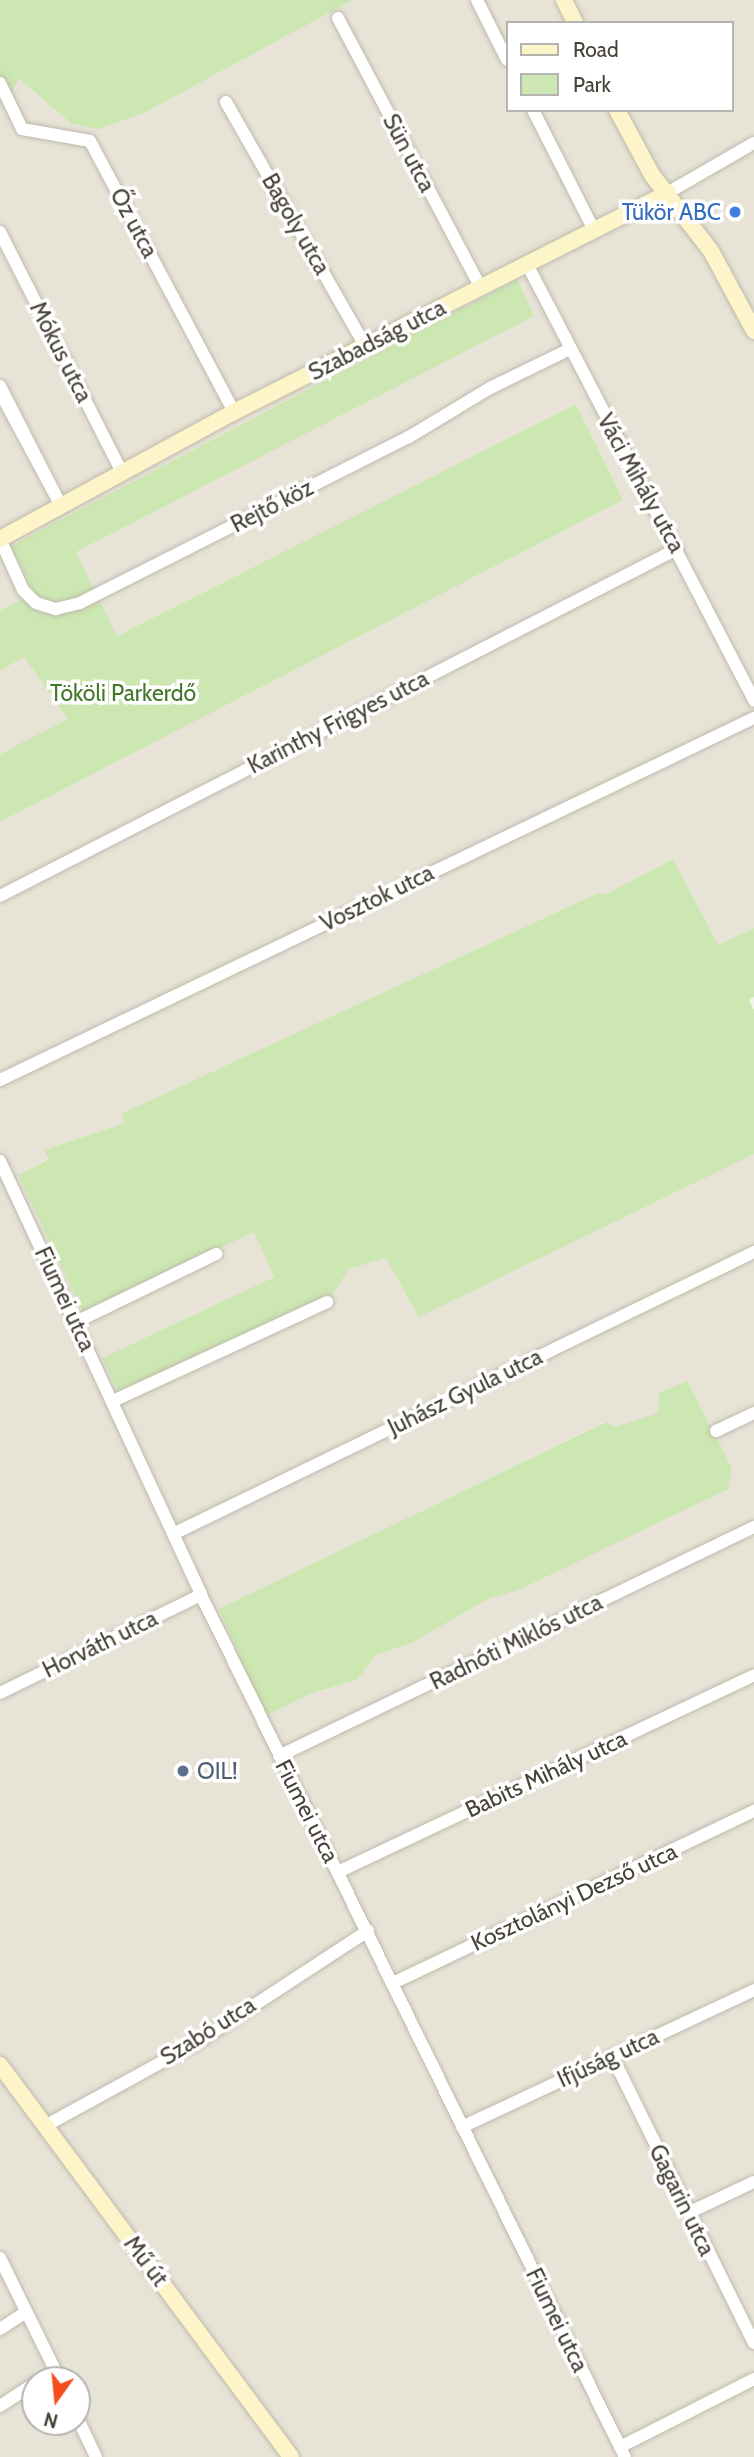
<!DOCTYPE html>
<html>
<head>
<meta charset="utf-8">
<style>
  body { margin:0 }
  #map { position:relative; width:754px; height:2457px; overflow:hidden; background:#f4f1e9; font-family:Cabin,sans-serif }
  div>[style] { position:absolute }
  .residential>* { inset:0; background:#e8e3d7 }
  .green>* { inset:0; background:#cce7b2 }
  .roads { filter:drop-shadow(0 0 2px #bfbaab) drop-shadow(0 0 2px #bfbaab) }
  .street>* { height:12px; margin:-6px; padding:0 6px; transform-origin:6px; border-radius:6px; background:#fff }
  .secondary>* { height:16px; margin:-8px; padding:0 8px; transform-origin:8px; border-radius:8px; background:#fdf4c9 }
  .dots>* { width:19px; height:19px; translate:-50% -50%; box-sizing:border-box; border:4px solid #fff; border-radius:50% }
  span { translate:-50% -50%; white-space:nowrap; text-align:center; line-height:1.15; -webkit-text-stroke:7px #fff; paint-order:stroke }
  .street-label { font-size:23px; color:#474237 }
  .shop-label { font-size:23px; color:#366cbe }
  .right { translate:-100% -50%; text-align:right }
  .park-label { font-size:23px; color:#43782b }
  .service-label { font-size:23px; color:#4e5e75 }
  .left { translate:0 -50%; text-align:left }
  .legend { position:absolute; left:506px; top:21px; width:228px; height:91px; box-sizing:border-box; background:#fff; border:2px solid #b5b3af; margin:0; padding:9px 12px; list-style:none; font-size:21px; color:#474237 }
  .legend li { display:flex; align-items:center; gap:14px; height:35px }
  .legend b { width:35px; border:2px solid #b5b3af }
  .north { position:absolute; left:21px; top:2366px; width:70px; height:70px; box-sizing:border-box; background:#fff; border:2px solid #b5b3af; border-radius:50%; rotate:195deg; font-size:19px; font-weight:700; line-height:28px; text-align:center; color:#474237 }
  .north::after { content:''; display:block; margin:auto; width:24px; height:32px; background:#f54d1e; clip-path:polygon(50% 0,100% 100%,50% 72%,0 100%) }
</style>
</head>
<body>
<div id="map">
  <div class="residential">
    <div style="clip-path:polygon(evenodd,353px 0,754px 0,754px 928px,718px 946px,673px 859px,606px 894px,598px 893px,122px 1114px,125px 1123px,45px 1150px,49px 1158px,18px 1175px,84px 1312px,254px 1231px,274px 1277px,102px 1358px,120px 1395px,332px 1296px,349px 1269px,386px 1257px,419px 1316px,754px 1154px,754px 2457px,0 2457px,0 822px,623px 500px,576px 404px,117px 636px,75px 552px,533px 316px,516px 279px,11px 546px,34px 593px,0 610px,0 90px,18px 78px,42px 99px,146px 112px,353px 0,507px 23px,731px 23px,731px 110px,507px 110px,507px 23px,353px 0,658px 1413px,521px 1589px,486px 1600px,410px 1644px,376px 1655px,357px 1680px,312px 1693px,266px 1716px,219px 1610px,605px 1422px,615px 1427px,658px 1413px,353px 0,35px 2380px,77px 2380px,77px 2422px,35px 2422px,35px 2380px)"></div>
    <div style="clip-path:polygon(24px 657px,69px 719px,0 754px,0 671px)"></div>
  </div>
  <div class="green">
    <div style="clip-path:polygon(0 0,353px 0,146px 112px,99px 129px,72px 124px,18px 78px,8px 104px,0 90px)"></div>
    <div style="clip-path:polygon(517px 279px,534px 316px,76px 552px,117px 636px,576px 404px,623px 500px,0 822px,0 754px,68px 719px,24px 657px,0 671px,0 610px,34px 593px,11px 546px)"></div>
    <div style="clip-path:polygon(673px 859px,718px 945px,754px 928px,754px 997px,749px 1000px,754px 1010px,754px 1154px,419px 1317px,386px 1258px,349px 1269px,332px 1296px,120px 1395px,102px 1358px,274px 1277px,254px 1232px,83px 1312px,18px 1175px,49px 1159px,44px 1150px,125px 1123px,121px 1114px,598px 893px,606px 894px)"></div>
    <div style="clip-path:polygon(687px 1381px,732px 1468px,728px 1489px,521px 1589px,486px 1600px,410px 1644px,376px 1655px,357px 1680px,312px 1693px,266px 1716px,219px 1609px,606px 1422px,615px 1427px,658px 1413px,659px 1393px)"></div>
  </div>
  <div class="roads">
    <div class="street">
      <div style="left:477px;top:0;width:67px;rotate:63.4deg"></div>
      <div style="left:338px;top:18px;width:306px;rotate:62.1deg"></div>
      <div style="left:0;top:83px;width:51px;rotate:64.4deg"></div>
      <div style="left:22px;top:129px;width:69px;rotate:10deg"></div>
      <div style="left:90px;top:141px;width:307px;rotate:62deg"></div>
      <div style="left:226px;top:102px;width:281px;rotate:60.3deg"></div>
      <div style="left:533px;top:110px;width:135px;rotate:63.1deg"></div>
      <div style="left:669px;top:192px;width:98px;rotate:-30deg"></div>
      <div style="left:0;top:232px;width:269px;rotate:63.1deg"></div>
      <div style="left:528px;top:266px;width:490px;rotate:62.5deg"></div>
      <div style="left:0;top:386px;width:132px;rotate:63deg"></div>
      <div style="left:60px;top:504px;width:127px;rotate:-118.2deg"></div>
      <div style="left:0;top:539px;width:56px;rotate:65.7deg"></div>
      <div style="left:23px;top:590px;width:18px;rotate:45deg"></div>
      <div style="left:36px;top:603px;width:21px;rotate:17deg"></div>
      <div style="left:56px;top:609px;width:25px;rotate:-14deg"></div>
      <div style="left:80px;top:603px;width:369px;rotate:-26.8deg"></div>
      <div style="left:409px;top:437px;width:95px;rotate:-31.2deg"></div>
      <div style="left:490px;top:388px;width:87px;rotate:-26deg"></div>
      <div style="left:0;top:896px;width:761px;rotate:-27.14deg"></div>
      <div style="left:0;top:1080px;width:836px;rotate:-25.65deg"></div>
      <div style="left:0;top:1161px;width:478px;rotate:65.1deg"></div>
      <div style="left:201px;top:1595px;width:961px;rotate:63.81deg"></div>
      <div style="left:76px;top:1322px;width:156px;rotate:-25.9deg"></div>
      <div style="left:113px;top:1401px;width:236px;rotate:-24.8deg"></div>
      <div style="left:716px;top:1431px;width:42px;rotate:-25.3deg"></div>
      <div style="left:175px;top:1533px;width:644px;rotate:-25.89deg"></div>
      <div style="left:0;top:1693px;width:224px;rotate:-26deg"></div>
      <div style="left:279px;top:1756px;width:527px;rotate:-25.74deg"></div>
      <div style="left:338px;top:1872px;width:460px;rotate:-25.3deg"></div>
      <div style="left:393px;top:1983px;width:400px;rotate:-25.5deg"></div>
      <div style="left:612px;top:2056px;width:320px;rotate:63.7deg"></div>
      <div style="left:45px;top:2126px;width:171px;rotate:-28.7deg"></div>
      <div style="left:195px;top:2044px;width:207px;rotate:-33.2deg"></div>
      <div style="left:462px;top:2127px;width:323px;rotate:-25.1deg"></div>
      <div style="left:688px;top:2213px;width:73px;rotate:-25.2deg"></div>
      <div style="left:0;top:2258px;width:136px;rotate:63.8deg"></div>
      <div style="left:0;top:2329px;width:31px;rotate:-33deg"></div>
      <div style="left:0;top:2406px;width:42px;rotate:-33.3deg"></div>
      <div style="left:77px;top:2417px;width:44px;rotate:64.6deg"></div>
      <div style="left:620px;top:2447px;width:150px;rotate:-26.9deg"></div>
    </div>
    <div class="secondary">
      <div style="left:564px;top:0;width:25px;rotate:64deg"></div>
      <div style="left:617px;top:110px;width:74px;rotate:61.7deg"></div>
      <div style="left:652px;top:175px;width:96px;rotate:52.2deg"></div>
      <div style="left:711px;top:251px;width:91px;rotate:61.7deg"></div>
      <div style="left:0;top:539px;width:266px;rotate:-28.5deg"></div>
      <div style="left:234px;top:412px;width:487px;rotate:-26.8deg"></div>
      <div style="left:0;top:2065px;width:488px;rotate:53.4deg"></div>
    </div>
  </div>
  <div class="dots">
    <div style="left:735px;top:212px;background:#3f7fe0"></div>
    <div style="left:183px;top:1771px;background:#5c6f8a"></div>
  </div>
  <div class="street-label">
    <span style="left:409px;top:153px;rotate:62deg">Sün utca</span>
    <span style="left:134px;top:223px;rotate:62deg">Őz utca</span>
    <span style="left:296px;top:224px;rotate:60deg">Bagoly utca</span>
    <span style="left:377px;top:340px;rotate:-27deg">Szabadság utca</span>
    <span style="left:61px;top:352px;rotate:63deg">Mókus utca</span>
    <span style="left:641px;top:483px;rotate:61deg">Váci Mihály utca</span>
    <span style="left:272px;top:506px;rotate:-27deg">Rejtő köz</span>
    <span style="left:338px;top:722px;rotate:-27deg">Karinthy Frigyes utca</span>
    <span style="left:377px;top:898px;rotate:-26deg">Vosztok utca</span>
    <span style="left:65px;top:1299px;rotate:65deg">Fiumei utca</span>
    <span style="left:465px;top:1392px;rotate:-26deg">Juhász Gyula utca</span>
    <span style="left:516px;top:1642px;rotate:-26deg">Radnóti Miklós utca</span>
    <span style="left:100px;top:1644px;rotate:-26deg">Horváth utca</span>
    <span style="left:546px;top:1774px;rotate:-25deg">Babits Mihály utca</span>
    <span style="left:307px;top:1811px;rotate:63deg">Fiumei utca</span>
    <span style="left:574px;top:1897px;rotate:-25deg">Kosztolányi Dezső utca</span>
    <span style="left:208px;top:2031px;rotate:-32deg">Szabó utca</span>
    <span style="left:608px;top:2058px;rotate:-25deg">Ifjúság utca</span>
    <span style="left:682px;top:2200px;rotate:64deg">Gagarin utca</span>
    <span style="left:146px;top:2261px;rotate:53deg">Mű út</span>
    <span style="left:557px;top:2320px;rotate:64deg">Fiumei utca</span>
  </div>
  <div class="shop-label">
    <span class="right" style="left:721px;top:212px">Tükör ABC</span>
  </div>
  <div class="park-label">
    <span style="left:123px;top:693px">Tököli Parkerdő</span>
  </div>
  <div class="service-label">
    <span class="left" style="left:197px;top:1771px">OIL!</span>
  </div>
  <ul class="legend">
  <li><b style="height:9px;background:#fdf4c9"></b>Road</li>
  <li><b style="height:19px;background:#cce7b2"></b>Park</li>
  </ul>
  <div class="north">N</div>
</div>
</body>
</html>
